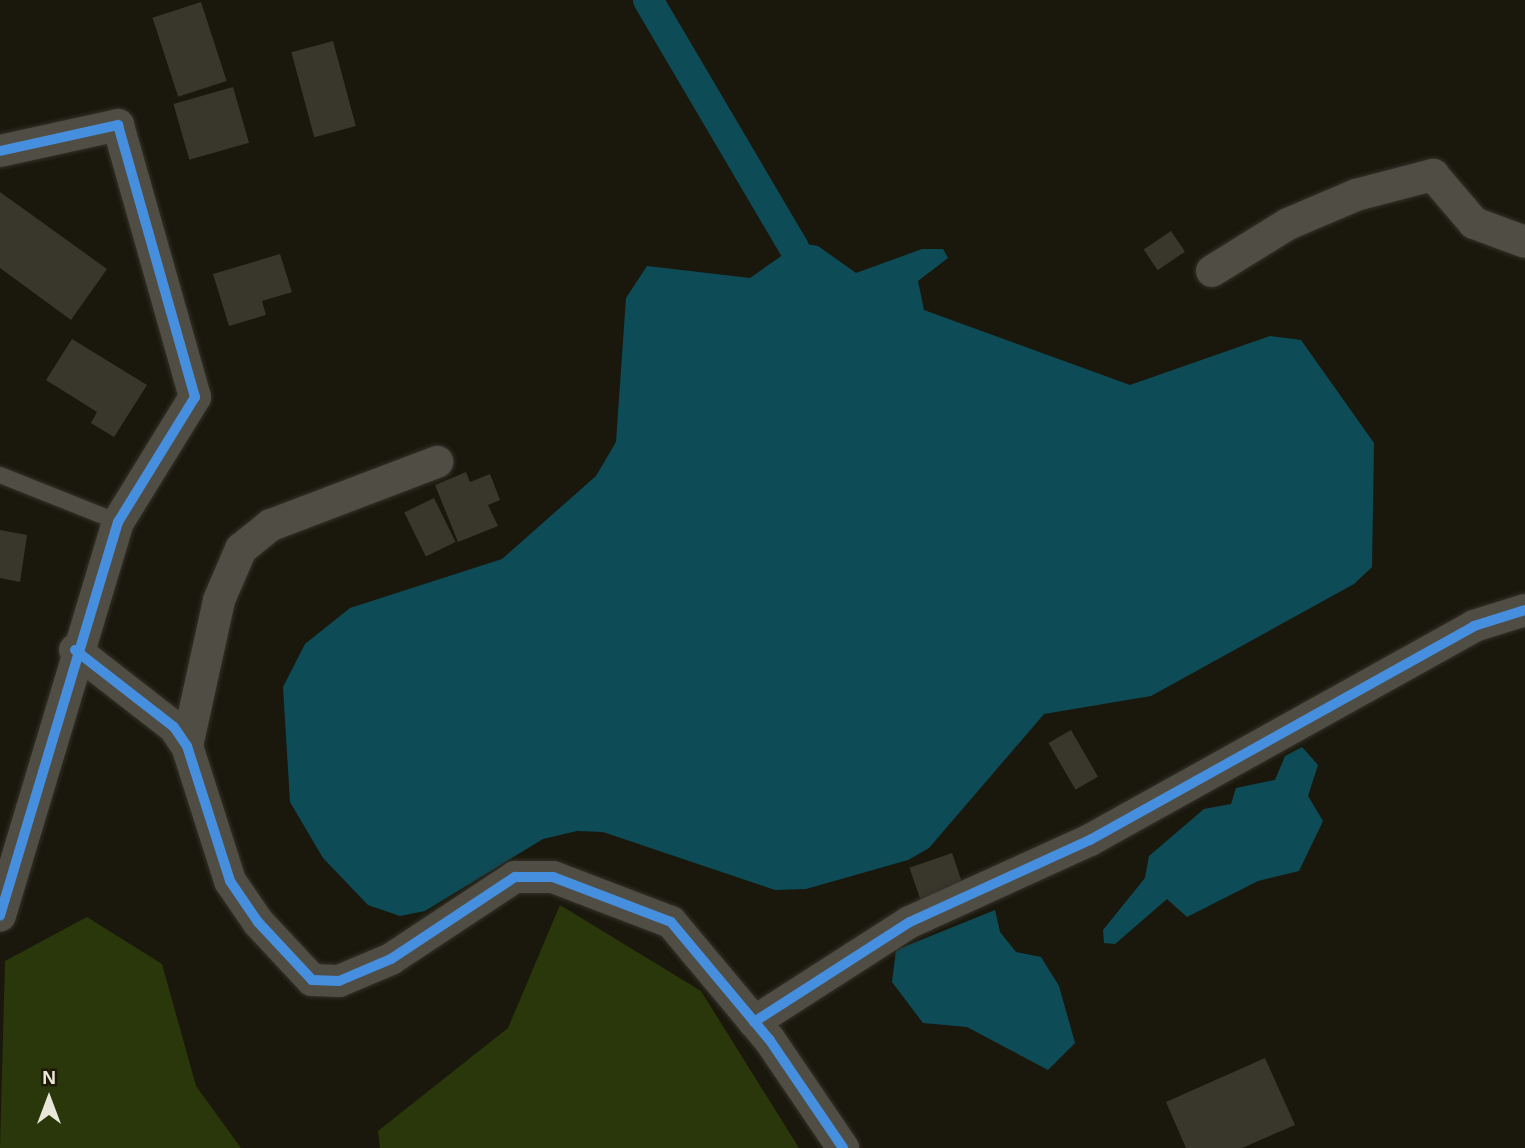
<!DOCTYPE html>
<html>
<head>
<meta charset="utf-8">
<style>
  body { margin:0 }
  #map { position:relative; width:1525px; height:1148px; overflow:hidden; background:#1a180c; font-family:Arial,sans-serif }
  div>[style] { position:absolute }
  .green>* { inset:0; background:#2a370a }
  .water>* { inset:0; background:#0d4c57 }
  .canal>* { height:30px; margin:-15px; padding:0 15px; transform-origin:15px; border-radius:15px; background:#0d4c57 }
  .building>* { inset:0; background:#39372c; transform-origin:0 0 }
  .roads { filter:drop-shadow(0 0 2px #333129) drop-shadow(0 0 2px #333129) }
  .service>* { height:16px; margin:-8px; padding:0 8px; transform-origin:8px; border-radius:8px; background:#4f4d44 }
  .minor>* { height:32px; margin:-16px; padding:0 16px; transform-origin:16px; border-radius:16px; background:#4f4d44 }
  .cycleway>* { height:10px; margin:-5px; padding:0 5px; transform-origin:5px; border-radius:5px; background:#468fdf }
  span { translate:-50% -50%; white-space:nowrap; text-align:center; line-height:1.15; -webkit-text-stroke:5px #201b06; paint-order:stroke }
  .north { position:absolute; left:14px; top:1064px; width:70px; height:70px; -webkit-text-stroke:5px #201b06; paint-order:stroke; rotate:0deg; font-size:19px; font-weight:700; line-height:28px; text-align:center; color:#e9e7d9 }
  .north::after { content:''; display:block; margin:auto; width:24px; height:32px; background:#e9e7d9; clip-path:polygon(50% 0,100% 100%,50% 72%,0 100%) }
</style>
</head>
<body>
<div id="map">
  <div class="green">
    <div style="clip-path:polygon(560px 905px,701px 991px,799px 1148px,380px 1148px,378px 1131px,508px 1028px)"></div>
    <div style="clip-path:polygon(87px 917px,162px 964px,196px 1086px,241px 1148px,0 1148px,5px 961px)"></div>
  </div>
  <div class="water">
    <div style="clip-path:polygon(800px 243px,818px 246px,856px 273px,922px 249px,943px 249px,948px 258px,918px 281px,924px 310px,1130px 385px,1270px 336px,1301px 340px,1374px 443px,1372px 567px,1354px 584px,1151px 696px,1044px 714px,929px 848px,908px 860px,806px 889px,775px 890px,603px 832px,577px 831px,543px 839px,425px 911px,400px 916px,368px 905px,323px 858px,290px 802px,283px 687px,305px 644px,350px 608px,502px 559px,596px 476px,616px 442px,626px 298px,647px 266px,750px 278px)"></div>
    <div style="clip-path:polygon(1302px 747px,1318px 765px,1308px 796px,1323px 821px,1299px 871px,1258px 881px,1187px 917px,1167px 899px,1115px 944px,1104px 943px,1103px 930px,1145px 878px,1149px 856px,1204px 809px,1231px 804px,1236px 788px,1275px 780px,1285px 756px)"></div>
    <div style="clip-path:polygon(995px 910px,1000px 932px,1016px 952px,1041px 957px,1059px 986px,1075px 1043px,1048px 1070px,967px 1027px,923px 1023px,892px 982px,896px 950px)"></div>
  </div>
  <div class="canal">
    <div style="left:648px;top:0;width:288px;rotate:59.5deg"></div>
  </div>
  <div class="building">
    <div style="left:201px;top:2px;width:83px;height:51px;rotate:72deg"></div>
    <div style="left:333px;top:41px;width:88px;height:43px;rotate:75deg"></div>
    <div style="left:233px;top:87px;width:58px;height:62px;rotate:74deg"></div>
    <div style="clip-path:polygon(0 192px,107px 269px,71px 320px,0 268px)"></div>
    <div style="left:1171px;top:231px;width:25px;height:33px;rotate:56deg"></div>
    <div style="clip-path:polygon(280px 254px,292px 292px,262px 301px,266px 315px,229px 326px,213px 274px)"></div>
    <div style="clip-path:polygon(72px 339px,147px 385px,114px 437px,91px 423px,97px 412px,46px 380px)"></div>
    <div style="clip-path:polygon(466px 472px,470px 482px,490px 474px,500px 500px,488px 505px,498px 526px,458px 542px,435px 485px)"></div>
    <div style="left:434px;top:498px;width:49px;height:33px;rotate:64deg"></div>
    <div style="clip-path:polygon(0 530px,27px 535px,20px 582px,0 578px)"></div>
    <div style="left:1071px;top:730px;width:54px;height:26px;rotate:60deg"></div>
    <div style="left:952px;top:853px;width:36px;height:45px;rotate:71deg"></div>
    <div style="clip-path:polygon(1265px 1058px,1295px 1125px,1242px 1148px,1186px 1148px,1166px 1102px)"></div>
  </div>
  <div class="roads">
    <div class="service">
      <div style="left:0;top:475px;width:127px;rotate:21.7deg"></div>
    </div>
    <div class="minor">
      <div style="left:0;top:151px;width:121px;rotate:-12.4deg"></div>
      <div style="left:118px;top:125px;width:283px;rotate:74.2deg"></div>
      <div style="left:195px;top:397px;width:147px;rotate:121.6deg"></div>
      <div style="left:118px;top:522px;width:411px;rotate:106.7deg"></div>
      <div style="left:1212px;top:271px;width:89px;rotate:-31.7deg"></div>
      <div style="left:1288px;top:224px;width:74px;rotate:-23.1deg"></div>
      <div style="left:1356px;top:195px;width:80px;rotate:-14.6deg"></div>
      <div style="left:1433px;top:175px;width:63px;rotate:49.5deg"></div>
      <div style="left:1474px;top:223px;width:54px;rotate:20.4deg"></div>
      <div style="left:75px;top:650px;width:125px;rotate:37.9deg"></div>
      <div style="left:174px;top:727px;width:23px;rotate:56deg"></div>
      <div style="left:187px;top:746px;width:142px;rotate:72.3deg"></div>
      <div style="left:230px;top:881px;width:50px;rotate:55.7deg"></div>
      <div style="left:258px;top:922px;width:79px;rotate:47deg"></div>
      <div style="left:312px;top:980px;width:27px;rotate:2deg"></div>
      <div style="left:339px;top:981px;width:56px;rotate:-22.9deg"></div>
      <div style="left:391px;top:959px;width:149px;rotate:-33.5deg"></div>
      <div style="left:515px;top:877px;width:38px"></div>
      <div style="left:553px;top:877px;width:126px;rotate:20.9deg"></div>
      <div style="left:671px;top:922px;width:153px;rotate:50.1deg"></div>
      <div style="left:769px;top:1039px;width:132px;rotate:55.8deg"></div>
      <div style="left:187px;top:746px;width:149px;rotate:-77.6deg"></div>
      <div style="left:219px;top:600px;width:56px;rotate:-66.7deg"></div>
      <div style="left:241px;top:549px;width:38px;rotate:-39deg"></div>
      <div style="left:271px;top:525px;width:178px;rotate:-20.8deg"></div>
      <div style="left:754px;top:1022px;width:185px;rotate:-32.7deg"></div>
      <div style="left:910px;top:922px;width:198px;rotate:-24.5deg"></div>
      <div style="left:1090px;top:840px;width:440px;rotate:-29.1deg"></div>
      <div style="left:1474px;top:626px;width:53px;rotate:-17.4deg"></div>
    </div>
  </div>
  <div class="cycleway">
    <div style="left:0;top:151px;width:121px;rotate:-12.4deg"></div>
    <div style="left:118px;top:125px;width:283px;rotate:74.2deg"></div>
    <div style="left:195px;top:397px;width:147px;rotate:121.6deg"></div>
    <div style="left:118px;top:522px;width:411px;rotate:106.7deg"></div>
    <div style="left:75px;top:650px;width:125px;rotate:37.9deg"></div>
    <div style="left:174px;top:727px;width:23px;rotate:56deg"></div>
    <div style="left:187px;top:746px;width:142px;rotate:72.3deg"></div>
    <div style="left:230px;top:881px;width:50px;rotate:55.7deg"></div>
    <div style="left:258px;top:922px;width:79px;rotate:47deg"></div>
    <div style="left:312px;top:980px;width:27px;rotate:2deg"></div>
    <div style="left:339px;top:981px;width:56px;rotate:-22.9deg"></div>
    <div style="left:391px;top:959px;width:149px;rotate:-33.5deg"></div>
    <div style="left:515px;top:877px;width:38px"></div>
    <div style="left:553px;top:877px;width:126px;rotate:20.9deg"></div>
    <div style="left:671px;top:922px;width:153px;rotate:50.1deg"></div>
    <div style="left:769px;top:1039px;width:132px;rotate:55.8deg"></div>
    <div style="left:754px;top:1022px;width:185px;rotate:-32.7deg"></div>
    <div style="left:910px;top:922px;width:198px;rotate:-24.5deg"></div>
    <div style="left:1090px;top:840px;width:440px;rotate:-29.1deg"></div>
    <div style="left:1474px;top:626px;width:53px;rotate:-17.4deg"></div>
  </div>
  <div class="north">N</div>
</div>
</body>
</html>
